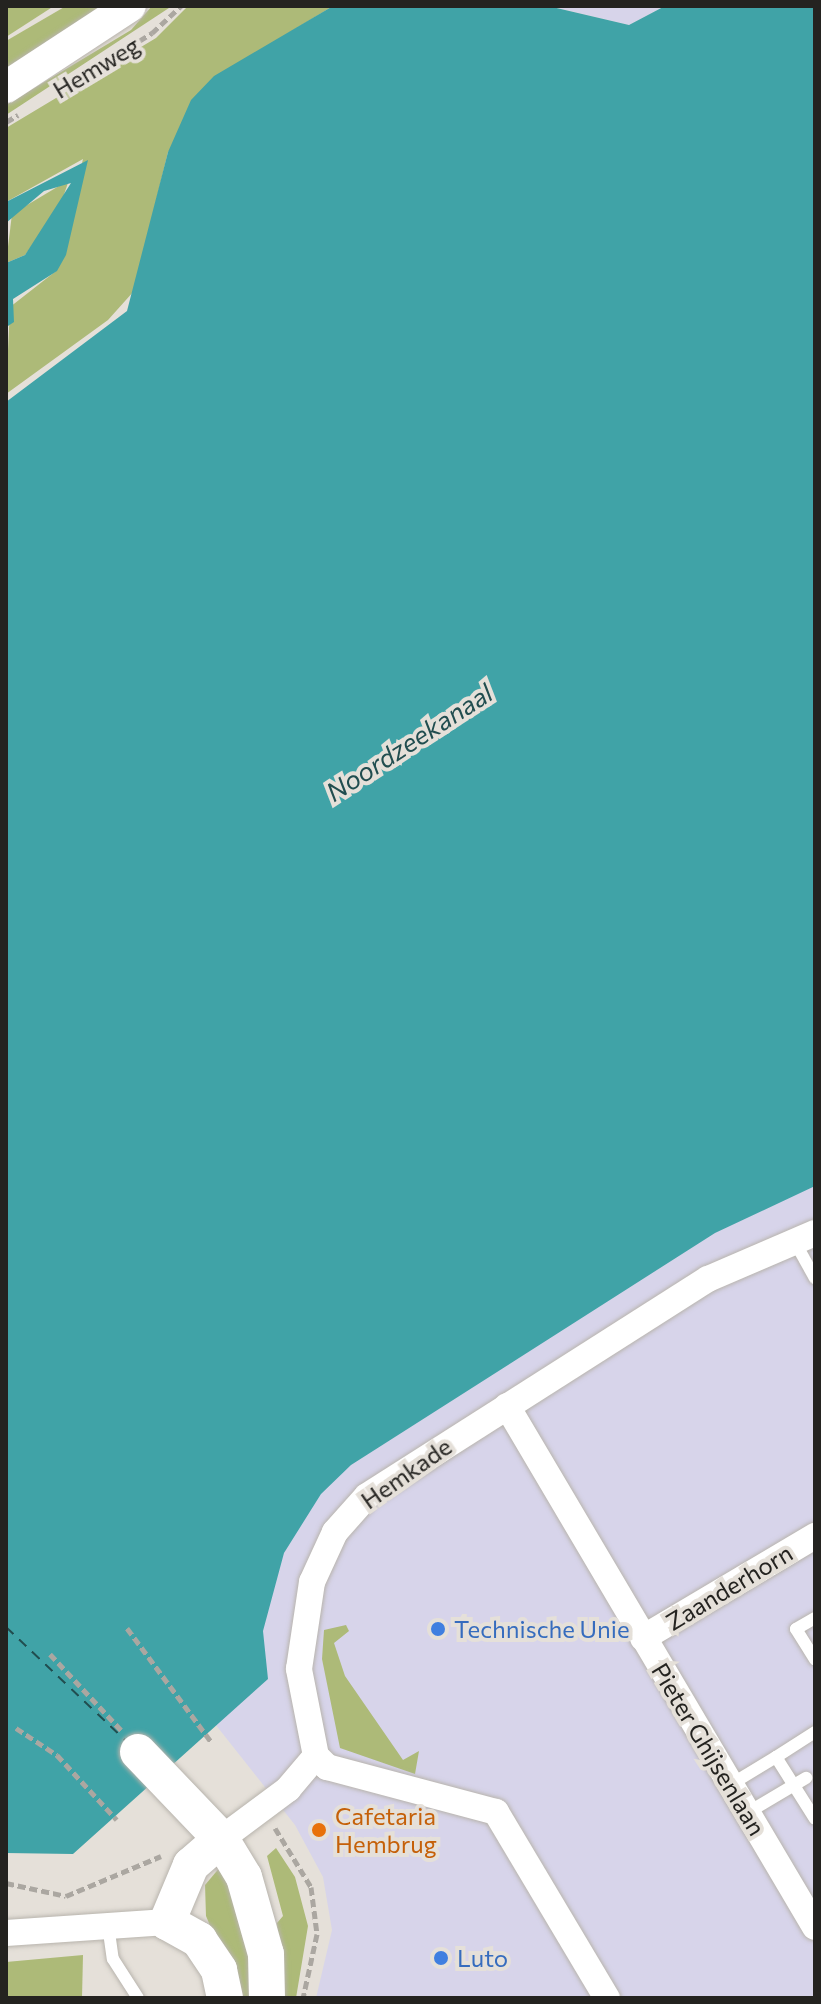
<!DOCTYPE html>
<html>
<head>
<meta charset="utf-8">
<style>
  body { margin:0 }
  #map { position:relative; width:821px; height:2004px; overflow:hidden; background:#e5e0d9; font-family:Commissioner,sans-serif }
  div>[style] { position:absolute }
  .industrial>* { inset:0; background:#d7d4ea }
  .green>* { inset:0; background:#adba78 }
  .water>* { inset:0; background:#40a3a7 }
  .ferry>* { height:2px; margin-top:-1px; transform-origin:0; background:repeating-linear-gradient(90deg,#214d4f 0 10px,transparent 0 18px) }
  .path>* { height:5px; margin-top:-2.5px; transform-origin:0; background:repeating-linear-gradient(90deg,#aba7a1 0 8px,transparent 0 12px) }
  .roads { filter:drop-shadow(0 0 2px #b8b4ad) drop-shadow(0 0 2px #b8b4ad) }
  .service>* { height:12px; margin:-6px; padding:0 6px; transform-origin:6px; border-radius:6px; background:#fff }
  .minor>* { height:26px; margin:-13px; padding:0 13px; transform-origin:13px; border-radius:13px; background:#fff }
  .tertiary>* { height:32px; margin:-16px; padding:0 16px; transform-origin:16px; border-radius:16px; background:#fff }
  .secondary>* { height:36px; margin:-18px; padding:0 18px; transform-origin:18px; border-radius:18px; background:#fff }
  .dots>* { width:22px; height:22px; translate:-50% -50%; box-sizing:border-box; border:4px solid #e5e0d9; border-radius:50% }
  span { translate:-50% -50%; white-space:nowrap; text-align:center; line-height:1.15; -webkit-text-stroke:8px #e5e0d9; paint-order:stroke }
  .street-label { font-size:24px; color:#242320 }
  .shop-label { font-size:24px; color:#366cbe }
  .left { translate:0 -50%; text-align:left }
  .food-label { font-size:24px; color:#c56008 }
  .water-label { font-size:26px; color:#214d4f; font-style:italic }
  .frame { position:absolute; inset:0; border:8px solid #242320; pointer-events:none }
</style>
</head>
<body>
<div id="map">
  <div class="industrial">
    <div style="clip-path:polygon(549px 6px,665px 6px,629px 25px)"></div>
    <div style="clip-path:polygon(815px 1122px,815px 1998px,316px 1998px,332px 1930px,323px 1877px,295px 1825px,177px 1676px,178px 1501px)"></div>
  </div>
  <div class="green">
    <div style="clip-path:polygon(6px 6px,54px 6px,6px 37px)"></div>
    <div style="clip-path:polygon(66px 6px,108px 6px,6px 71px,6px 41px)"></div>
    <div style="clip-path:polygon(152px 6px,172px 6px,6px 115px,6px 105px,131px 30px)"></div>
    <div style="clip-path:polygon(188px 6px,333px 6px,277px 40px,168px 152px,134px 291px,108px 320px,6px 394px,10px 307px,56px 271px,83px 159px,6px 202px,6px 128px,156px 38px)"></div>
    <div style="clip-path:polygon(69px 180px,59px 209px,25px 255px,6px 263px,12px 214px)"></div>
    <div style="clip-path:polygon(346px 1625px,349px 1631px,334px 1643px,345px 1676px,403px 1760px,419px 1751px,415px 1774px,340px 1748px,322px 1659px,324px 1630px)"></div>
    <div style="clip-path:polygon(276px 1848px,295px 1877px,308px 1926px,296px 1998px,282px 1998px,277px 1923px,283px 1916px,267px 1856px)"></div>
    <div style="clip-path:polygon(221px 1866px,246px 1925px,252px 1998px,240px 1998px,206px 1916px,205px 1885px)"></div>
    <div style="clip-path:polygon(83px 1955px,82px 1998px,6px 1998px,6px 1962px)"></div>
  </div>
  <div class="water">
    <div style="clip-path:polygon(333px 6px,548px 6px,629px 25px,665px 6px,815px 6px,815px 1186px,715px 1233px,351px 1465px,321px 1494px,284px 1553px,263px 1631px,268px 1679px,73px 1854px,6px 1853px,6px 402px,127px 311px,168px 152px,191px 100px,214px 76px)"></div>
    <div style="clip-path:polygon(88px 160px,66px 255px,57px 271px,13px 299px,14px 322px,8px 326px,6px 263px,25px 255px,71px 183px,44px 191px,6px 223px,6px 202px)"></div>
  </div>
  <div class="ferry">
    <div style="left:6px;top:1627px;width:167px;rotate:43.5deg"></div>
  </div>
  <div class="path">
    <div style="left:68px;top:85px;width:99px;rotate:-31.8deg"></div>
    <div style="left:152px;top:33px;width:40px;rotate:-43deg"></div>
    <div style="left:6px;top:122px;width:14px;rotate:-30deg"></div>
    <div style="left:127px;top:1628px;width:143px;rotate:53.5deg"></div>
    <div style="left:50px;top:1654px;width:104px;rotate:46.9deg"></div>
    <div style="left:16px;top:1728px;width:49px;rotate:33.4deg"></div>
    <div style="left:57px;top:1755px;width:88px;rotate:47.3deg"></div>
    <div style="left:275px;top:1828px;width:69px;rotate:58.6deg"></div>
    <div style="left:311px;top:1887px;width:47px;rotate:82.7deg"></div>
    <div style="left:317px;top:1934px;width:66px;rotate:102.3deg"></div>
    <div style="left:6px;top:1883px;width:61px;rotate:12.2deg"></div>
    <div style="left:66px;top:1896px;width:103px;rotate:-22.8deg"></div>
  </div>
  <div class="roads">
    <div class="service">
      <div style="left:796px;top:1244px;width:39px;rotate:61deg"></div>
      <div style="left:815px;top:1618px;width:22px;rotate:150deg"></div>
      <div style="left:796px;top:1629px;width:36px;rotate:58deg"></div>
      <div style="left:815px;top:1732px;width:46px;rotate:147.3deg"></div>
      <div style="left:776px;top:1757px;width:73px;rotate:57.8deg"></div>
      <div style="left:730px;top:1785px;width:54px;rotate:-31.3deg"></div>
      <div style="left:747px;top:1813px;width:69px;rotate:-30.7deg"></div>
      <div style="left:108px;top:1925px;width:34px;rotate:82deg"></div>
      <div style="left:113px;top:1959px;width:46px;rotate:57.3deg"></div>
    </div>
    <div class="minor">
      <div style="left:507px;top:1406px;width:605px;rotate:59.41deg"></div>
      <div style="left:643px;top:1638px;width:200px;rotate:-30.7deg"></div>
      <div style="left:316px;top:1756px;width:89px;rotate:-101.1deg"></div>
      <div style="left:299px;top:1669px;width:88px;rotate:-81.5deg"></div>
      <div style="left:312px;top:1582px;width:55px;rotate:-65.3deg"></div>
      <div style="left:335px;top:1532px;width:48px;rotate:-48.4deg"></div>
      <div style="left:367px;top:1496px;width:404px;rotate:-32.5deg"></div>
      <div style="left:708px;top:1279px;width:116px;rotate:-23.3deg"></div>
      <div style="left:316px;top:1756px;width:16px;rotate:45deg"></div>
      <div style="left:327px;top:1767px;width:175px;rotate:14.9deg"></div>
      <div style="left:496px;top:1812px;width:217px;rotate:59.2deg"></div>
      <div style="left:221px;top:1839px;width:84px;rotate:-36.7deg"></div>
      <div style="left:288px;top:1789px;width:43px;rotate:-49.7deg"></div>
      <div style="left:6px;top:1933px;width:161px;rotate:-3.9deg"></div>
    </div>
    <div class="tertiary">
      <div style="left:6px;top:87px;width:148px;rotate:-33.2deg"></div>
    </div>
    <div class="secondary">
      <div style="left:138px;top:1752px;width:120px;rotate:46.3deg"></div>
      <div style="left:221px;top:1839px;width:44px;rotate:58.8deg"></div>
      <div style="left:244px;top:1877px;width:80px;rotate:74.1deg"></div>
      <div style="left:266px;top:1954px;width:44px;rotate:88.7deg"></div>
      <div style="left:221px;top:1839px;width:40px;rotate:139deg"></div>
      <div style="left:191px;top:1865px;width:62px;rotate:112.8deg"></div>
      <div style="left:167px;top:1922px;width:37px;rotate:29deg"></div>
      <div style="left:199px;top:1940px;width:36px;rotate:56deg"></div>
      <div style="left:219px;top:1970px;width:29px;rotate:78deg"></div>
    </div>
  </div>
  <div class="dots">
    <div style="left:438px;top:1629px;background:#3f7fe0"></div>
    <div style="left:319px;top:1830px;background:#e8710a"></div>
    <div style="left:441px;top:1958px;background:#3f7fe0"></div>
  </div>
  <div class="street-label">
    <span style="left:96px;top:67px;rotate:-31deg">Hemweg</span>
    <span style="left:406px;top:1473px;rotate:-35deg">Hemkade</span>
    <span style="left:729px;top:1587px;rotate:-31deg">Zaanderhorn</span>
    <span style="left:709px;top:1749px;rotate:59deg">Pieter Ghijsenlaan</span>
  </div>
  <div class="shop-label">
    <span class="left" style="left:454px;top:1629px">Technische Unie</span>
    <span class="left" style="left:457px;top:1958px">Luto</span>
  </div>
  <div class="food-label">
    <span class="left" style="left:335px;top:1830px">Cafetaria<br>Hembrug</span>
  </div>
  <div class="water-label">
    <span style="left:409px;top:742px;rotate:-33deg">Noordzeekanaal</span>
  </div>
  <div class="frame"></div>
</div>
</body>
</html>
